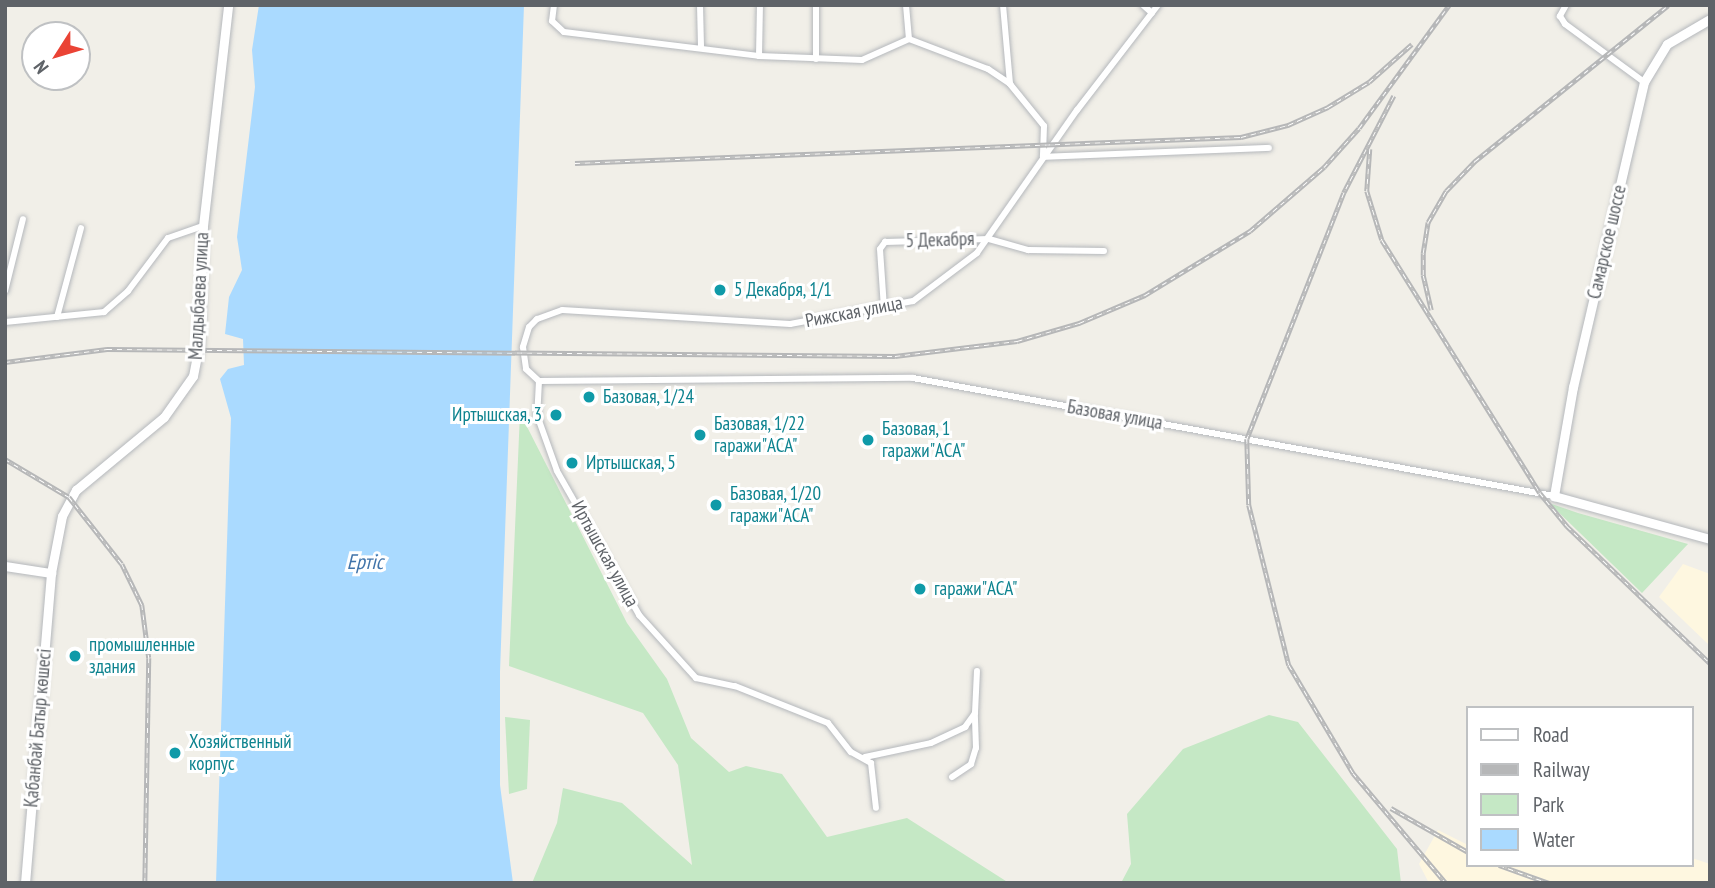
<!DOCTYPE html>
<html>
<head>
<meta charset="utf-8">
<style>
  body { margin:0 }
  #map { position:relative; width:1715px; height:888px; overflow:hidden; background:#f1efe8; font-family:"PT Sans Narrow",sans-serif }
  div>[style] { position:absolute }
  .commercial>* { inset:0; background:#fef7e0 }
  .green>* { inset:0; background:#c5e8c5 }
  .water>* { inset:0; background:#aadaff }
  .roads { filter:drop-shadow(0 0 2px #b5b8bc) drop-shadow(0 0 2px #b5b8bc) }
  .street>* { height:6px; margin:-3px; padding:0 3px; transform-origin:3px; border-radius:3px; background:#fff }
  .secondary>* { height:9px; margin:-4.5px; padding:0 4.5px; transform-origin:4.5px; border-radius:4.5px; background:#fff }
  .rail>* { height:4.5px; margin-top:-2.25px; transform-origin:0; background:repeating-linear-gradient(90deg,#fff 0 5px,#b6b7b8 0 10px); box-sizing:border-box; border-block:2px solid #b6b7b8 }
  .dots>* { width:19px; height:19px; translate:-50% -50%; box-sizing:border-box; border:4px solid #fff; border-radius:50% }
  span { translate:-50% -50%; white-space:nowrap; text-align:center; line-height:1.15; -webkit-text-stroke:6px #fff; paint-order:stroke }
  .street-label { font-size:19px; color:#5f6368 }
  .culture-label { font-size:19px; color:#0d838f }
  .left { translate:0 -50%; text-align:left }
  .right { translate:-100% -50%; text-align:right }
  .water-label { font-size:21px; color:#4174aa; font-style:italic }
  .frame { position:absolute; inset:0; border:7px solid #5f6368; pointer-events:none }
  .legend { position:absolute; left:1466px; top:706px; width:228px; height:161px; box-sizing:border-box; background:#fff; border:2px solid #bfc1c3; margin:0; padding:9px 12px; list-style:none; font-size:21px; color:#5f6368 }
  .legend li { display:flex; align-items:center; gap:14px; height:35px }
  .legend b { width:35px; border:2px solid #bfc1c3 }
  .north { position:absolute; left:21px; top:21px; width:70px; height:70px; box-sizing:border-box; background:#fff; border:2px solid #bfc1c3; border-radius:50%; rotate:233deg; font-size:19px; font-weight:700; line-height:28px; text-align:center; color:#5f6368 }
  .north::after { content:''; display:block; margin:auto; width:24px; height:32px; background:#ea4335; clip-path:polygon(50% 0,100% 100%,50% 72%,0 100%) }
</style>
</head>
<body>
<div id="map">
  <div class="commercial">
    <div style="clip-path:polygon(1683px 564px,1710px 574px,1710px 646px,1659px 597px)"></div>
    <div style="clip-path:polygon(1438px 830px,1468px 845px,1468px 865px,1692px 865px,1692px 858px,1710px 864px,1710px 883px,1429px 883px,1419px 864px)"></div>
  </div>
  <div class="green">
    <div style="clip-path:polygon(520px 413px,627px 623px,667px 679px,691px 738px,729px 772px,746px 766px,782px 774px,827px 837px,907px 818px,1009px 883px,532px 883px,557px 823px,563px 788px,622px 803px,692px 865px,678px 765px,643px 713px,509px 666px)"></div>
    <div style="clip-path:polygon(1549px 503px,1578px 513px,1688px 544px,1642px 593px)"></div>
    <div style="clip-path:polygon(1269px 715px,1298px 722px,1397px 849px,1401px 883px,1121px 883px,1131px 864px,1127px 814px,1183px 749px)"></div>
    <div style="clip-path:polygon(505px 717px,530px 720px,527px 789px,509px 794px)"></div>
  </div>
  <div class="water">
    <div style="clip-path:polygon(259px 5px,524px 5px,500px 672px,500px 785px,513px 883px,216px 883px,231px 418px,220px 379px,228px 369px,244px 365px,243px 339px,225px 334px,229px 297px,242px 270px,237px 237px,255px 87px,252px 50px)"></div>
  </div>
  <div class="roads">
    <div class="street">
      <div style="left:554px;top:5px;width:16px;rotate:97deg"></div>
      <div style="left:552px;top:21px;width:16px;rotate:43deg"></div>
      <div style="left:564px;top:32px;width:196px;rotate:7deg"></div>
      <div style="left:759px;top:56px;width:103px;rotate:2.2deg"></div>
      <div style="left:862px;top:60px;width:51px;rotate:-24.1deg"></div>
      <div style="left:700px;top:5px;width:42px;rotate:88.6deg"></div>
      <div style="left:906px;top:5px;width:34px;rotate:85deg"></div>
      <div style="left:909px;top:39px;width:85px;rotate:20.8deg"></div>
      <div style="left:988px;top:69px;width:27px;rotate:34deg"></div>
      <div style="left:1010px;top:84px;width:54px;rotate:51deg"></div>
      <div style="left:1044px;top:126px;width:31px;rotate:92deg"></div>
      <div style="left:1043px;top:157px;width:226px;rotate:-2.3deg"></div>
      <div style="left:1003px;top:5px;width:79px;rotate:84.9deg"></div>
      <div style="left:1143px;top:5px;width:12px;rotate:42deg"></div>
      <div style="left:1158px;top:5px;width:133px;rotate:127.6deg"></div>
      <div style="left:1077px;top:110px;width:174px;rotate:125deg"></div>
      <div style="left:977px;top:253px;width:80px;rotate:143.1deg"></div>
      <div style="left:913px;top:301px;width:125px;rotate:169.4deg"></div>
      <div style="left:790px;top:324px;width:228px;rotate:-176.5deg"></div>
      <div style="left:562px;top:310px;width:27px;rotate:160deg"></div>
      <div style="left:537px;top:319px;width:11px;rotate:135deg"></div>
      <div style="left:529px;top:327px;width:21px;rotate:107deg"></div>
      <div style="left:523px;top:347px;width:22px;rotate:82deg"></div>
      <div style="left:526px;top:369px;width:18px;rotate:43deg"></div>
      <div style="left:539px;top:381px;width:374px;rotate:-0.5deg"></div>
      <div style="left:913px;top:378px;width:652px;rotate:10.43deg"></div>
      <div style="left:1566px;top:5px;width:13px;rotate:119deg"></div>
      <div style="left:1560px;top:16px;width:9px;rotate:58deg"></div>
      <div style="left:1565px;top:24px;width:98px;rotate:36.3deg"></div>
      <div style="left:759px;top:56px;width:51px;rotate:-88.9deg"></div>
      <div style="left:816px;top:59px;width:54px;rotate:-90deg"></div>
      <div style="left:5px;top:291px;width:74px;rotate:-76deg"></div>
      <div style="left:884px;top:308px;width:59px;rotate:-93.9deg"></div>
      <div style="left:880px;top:249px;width:9px;rotate:-54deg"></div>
      <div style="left:885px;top:242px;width:104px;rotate:-1.7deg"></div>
      <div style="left:989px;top:239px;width:41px;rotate:15.8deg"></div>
      <div style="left:1028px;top:250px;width:76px;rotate:0.8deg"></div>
      <div style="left:57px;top:317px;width:92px;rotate:-74.9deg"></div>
      <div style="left:5px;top:322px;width:100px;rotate:-5.8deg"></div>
      <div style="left:104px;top:312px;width:32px;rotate:-41deg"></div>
      <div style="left:128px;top:291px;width:66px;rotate:-53deg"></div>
      <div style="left:168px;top:238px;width:37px;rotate:-19deg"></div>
      <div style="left:539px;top:381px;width:34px;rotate:93deg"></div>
      <div style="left:537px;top:415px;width:59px;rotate:70.3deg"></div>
      <div style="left:557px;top:471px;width:166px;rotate:60.3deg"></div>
      <div style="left:639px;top:615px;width:85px;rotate:47.9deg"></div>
      <div style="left:696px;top:678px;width:40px;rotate:12deg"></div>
      <div style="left:735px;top:686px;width:100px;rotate:21.7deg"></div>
      <div style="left:828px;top:723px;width:37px;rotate:52deg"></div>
      <div style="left:851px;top:752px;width:23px;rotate:29deg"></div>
      <div style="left:871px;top:763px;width:45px;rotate:83.7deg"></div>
      <div style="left:865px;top:757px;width:67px;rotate:-12deg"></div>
      <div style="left:931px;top:743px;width:38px;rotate:-25deg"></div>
      <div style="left:965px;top:727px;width:17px;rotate:-54deg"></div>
      <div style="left:975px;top:713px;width:42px;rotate:-87.3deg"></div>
      <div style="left:952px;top:777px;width:23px;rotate:-34deg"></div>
      <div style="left:971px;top:764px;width:17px;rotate:-73deg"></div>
      <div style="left:976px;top:748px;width:35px;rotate:-92deg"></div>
    </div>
    <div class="secondary">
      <div style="left:1710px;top:19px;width:50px;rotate:149.8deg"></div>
      <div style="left:1667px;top:44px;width:44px;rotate:121.2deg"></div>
      <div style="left:1644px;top:82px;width:313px;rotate:103.1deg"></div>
      <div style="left:1573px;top:387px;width:111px;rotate:99.9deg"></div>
      <div style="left:1554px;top:496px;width:162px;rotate:15.4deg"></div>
      <div style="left:5px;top:566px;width:47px;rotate:8.7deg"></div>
      <div style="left:25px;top:883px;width:311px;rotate:-85.2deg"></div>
      <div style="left:51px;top:573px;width:58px;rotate:-79.1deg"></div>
      <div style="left:62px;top:516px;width:30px;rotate:-62deg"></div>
      <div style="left:76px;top:490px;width:114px;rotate:-39.7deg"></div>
      <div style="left:164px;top:417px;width:50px;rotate:-54.7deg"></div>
      <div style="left:193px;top:376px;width:31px;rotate:-79deg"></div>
      <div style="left:199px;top:346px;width:120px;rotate:-88.1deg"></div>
      <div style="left:203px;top:226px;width:222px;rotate:-83.5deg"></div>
    </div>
  </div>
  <div class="rail">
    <div style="left:1394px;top:96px;width:109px;rotate:117.3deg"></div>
    <div style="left:1344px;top:193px;width:264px;rotate:111.5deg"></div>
    <div style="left:1247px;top:439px;width:66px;rotate:88.3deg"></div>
    <div style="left:1249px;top:505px;width:165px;rotate:76deg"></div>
    <div style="left:1289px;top:665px;width:126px;rotate:59.3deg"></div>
    <div style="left:1353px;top:773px;width:144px;rotate:49.8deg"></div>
    <div style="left:1370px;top:149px;width:42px;rotate:94.1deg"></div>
    <div style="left:1367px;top:191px;width:51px;rotate:73deg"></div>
    <div style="left:1382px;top:240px;width:298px;rotate:58deg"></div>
    <div style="left:1540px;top:493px;width:43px;rotate:50.7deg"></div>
    <div style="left:1567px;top:526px;width:198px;rotate:43.8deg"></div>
    <div style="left:575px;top:163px;width:667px;rotate:-2.24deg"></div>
    <div style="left:1241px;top:137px;width:49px;rotate:-14.3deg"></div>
    <div style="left:1288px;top:125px;width:44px;rotate:-24.2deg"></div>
    <div style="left:1328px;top:107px;width:48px;rotate:-31.4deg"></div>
    <div style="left:1369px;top:82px;width:57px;rotate:-41.5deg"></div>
    <div style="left:1431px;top:310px;width:36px;rotate:-103deg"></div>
    <div style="left:1423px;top:275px;width:22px;rotate:-90deg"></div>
    <div style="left:1423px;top:253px;width:31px;rotate:-81deg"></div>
    <div style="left:1428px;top:222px;width:36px;rotate:-60deg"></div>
    <div style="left:1446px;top:191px;width:42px;rotate:-46deg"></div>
    <div style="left:1475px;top:161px;width:248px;rotate:-38.9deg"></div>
    <div style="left:5px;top:362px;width:103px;rotate:-7.3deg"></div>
    <div style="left:107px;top:349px;width:788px;rotate:0.51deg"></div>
    <div style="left:895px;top:356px;width:123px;rotate:-7deg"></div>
    <div style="left:1017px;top:341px;width:65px;rotate:-16.2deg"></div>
    <div style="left:1079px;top:323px;width:72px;rotate:-23deg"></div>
    <div style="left:1145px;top:295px;width:123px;rotate:-31.4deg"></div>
    <div style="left:1250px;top:231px;width:98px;rotate:-40.9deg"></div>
    <div style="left:1324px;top:167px;width:52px;rotate:-48.1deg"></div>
    <div style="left:1359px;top:128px;width:152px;rotate:-53.8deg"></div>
    <div style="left:5px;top:459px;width:74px;rotate:30.7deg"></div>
    <div style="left:69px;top:497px;width:85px;rotate:51.7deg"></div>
    <div style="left:122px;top:564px;width:46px;rotate:64deg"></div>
    <div style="left:142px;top:605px;width:53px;rotate:82.5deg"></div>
    <div style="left:149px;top:658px;width:225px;rotate:91deg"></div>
    <div style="left:1391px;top:808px;width:89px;rotate:29.7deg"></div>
    <div style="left:1499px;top:865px;width:53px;rotate:19.8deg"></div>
  </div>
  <div class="dots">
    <div style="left:720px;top:290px;background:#0f9aa8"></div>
    <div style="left:589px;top:397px;background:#0f9aa8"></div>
    <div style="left:556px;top:415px;background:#0f9aa8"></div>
    <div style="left:700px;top:435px;background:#0f9aa8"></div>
    <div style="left:868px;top:440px;background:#0f9aa8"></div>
    <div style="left:572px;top:463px;background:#0f9aa8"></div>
    <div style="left:716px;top:505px;background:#0f9aa8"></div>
    <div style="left:920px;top:589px;background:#0f9aa8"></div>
    <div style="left:75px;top:656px;background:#0f9aa8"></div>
    <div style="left:175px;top:753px;background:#0f9aa8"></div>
  </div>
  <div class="street-label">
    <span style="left:940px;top:240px;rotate:-2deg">5 Декабря</span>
    <span style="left:1607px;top:242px;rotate:-77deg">Самарское шоссе</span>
    <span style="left:199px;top:296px;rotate:-87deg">Малдыбаева улица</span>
    <span style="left:854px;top:312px;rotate:-11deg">Рижская улица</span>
    <span style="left:1115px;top:415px;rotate:10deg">Базовая улица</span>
    <span style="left:605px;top:554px;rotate:61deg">Иртышская улица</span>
    <span style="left:38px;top:728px;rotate:-85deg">Қабанбай Батыр көшесі</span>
  </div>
  <div class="culture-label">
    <span class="left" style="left:734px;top:290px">5 Декабря, 1/1</span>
    <span class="left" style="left:603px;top:397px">Базовая, 1/24</span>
    <span class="right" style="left:542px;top:415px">Иртышская, 3</span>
    <span class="left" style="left:714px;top:435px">Базовая, 1/22<br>гаражи"ACА"</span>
    <span class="left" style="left:882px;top:440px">Базовая, 1<br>гаражи"ACА"</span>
    <span class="left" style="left:586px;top:463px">Иртышская, 5</span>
    <span class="left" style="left:730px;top:505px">Базовая, 1/20<br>гаражи"ACА"</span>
    <span class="left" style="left:934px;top:589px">гаражи"ACА"</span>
    <span class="left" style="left:89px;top:656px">промышленные<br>здания</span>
    <span class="left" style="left:189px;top:753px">Хозяйственный<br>корпус</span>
  </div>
  <div class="water-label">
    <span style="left:365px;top:562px">Ертіс</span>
  </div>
  <div class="frame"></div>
  <ul class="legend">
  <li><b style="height:9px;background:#fff"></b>Road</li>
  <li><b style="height:9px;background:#b6b7b8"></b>Railway</li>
  <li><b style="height:19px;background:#c5e8c5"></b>Park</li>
  <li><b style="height:19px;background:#aadaff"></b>Water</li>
  </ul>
  <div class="north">N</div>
</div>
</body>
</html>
